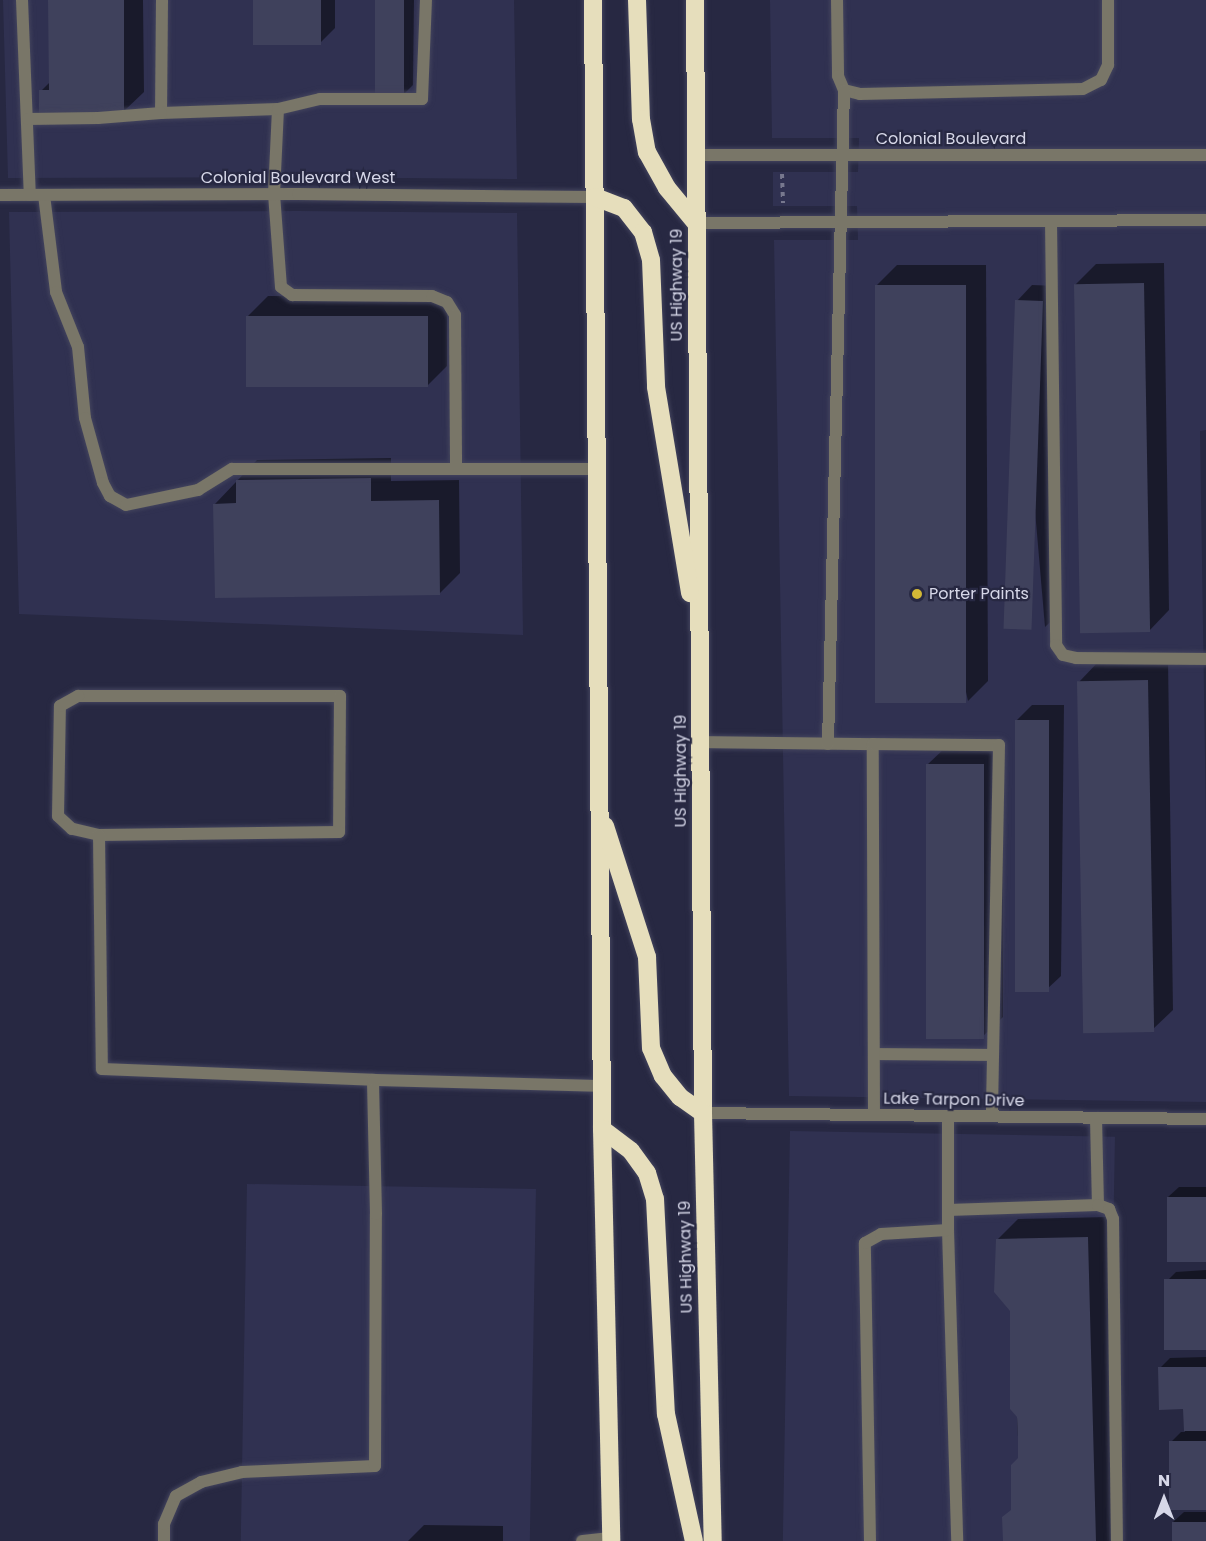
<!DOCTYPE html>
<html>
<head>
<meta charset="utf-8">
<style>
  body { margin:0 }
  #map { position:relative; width:1206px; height:1541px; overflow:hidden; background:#272842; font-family:Poppins,sans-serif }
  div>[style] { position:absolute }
  .built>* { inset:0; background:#303151; transform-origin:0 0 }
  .shadow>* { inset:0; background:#0007 }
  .building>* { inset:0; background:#3f415c; transform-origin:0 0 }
  .path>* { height:4px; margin-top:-2px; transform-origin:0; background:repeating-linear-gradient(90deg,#77788e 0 4.5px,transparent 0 9px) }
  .roads { filter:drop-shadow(0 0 2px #43445d) drop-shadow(0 0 2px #43445d) }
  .lane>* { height:12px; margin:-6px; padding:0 6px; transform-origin:6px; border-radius:6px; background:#797668 }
  .street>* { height:12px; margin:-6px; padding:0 6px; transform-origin:6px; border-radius:6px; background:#797668 }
  .highway>* { height:18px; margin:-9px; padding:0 9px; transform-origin:9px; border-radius:9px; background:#e6debc }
  .dots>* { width:16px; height:16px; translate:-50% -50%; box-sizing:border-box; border:3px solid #272842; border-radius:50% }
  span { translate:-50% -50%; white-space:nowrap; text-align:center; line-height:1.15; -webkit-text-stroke:4.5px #272842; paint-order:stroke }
  .street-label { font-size:16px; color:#d6d7e8 }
  .poi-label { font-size:16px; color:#d6d7e8 }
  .left { translate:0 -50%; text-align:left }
  .north { position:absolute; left:1134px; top:1469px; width:60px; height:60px; -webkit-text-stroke:4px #272842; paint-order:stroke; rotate:0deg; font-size:16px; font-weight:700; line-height:24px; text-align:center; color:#d6d7e8 }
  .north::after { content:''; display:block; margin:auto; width:21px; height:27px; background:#d6d7e8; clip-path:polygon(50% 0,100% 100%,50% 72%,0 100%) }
</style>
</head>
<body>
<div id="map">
  <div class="built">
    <div style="clip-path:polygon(3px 0,514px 0,517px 179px,298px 177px,8px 178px)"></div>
    <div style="clip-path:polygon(770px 0,1206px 0,1206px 430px,1200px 431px,1206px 822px,1206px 1102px,789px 1096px,774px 240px,858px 240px,857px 206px,773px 206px,773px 172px,858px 172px,859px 138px,772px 138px)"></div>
    <div style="clip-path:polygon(298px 211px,517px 213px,523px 635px,19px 614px,9px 212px)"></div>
    <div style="left:790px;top:1131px;width:325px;height:410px;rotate:1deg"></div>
    <div style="left:247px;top:1184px;width:289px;height:357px;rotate:1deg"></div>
  </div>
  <div class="shadow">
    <div style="clip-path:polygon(49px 0,143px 0,144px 92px,123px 112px,41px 91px,50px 82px)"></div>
    <div style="clip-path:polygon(254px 0,335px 0,335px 28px,319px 44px)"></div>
    <div style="clip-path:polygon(377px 0,414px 0,413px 85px,403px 95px)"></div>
    <div style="clip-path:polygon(1164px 263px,1169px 610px,1149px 631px,1075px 285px,1096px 264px)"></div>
    <div style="clip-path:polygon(897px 265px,986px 265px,988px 681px,968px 701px,876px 286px)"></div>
    <div style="clip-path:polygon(1032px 285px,1058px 286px,1061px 612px,1045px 627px,1017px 301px)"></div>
    <div style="clip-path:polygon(268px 296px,447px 297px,447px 366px,427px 386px,247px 317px)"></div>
    <div style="clip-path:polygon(391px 458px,391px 481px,459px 480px,460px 573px,440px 593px,215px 504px,257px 460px)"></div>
    <div style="clip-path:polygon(1168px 660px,1173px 1010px,1152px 1030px,1079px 682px,1099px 661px)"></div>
    <div style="clip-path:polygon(1032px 705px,1064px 705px,1061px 976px,1045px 991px,1016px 721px)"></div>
    <div style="clip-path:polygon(948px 745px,1003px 745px,1003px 1017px,982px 1037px,927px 765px)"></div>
    <div style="clip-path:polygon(1179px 1187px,1206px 1187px,1206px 1260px,1168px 1197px)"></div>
    <div style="clip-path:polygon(1108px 1217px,1116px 1541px,1004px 1541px,1012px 1509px,1019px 1458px,1012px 1310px,998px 1239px,1018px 1219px)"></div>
    <div style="clip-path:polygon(1206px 1270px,1206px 1348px,1166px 1282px,1176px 1272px)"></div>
    <div style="clip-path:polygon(1206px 1357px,1206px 1508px,1171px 1442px,1181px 1432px,1185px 1432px,1185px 1408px,1160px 1368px,1170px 1358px)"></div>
    <div style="clip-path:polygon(1184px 1512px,1206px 1512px,1206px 1541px,1173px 1541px,1173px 1522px)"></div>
    <div style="clip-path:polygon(424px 1525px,503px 1526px,503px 1541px,408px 1541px)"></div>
  </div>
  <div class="building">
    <div style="clip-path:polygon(48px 0,124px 0,124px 114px,39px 113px,39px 90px,49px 90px)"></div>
    <div style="left:253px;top:0;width:68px;height:45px"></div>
    <div style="left:375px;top:0;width:29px;height:97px"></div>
    <div style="left:1144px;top:283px;width:349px;height:70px;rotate:89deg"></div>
    <div style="left:875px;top:285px;width:91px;height:418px"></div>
    <div style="left:1015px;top:300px;width:28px;height:329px;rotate:2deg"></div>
    <div style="left:246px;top:316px;width:182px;height:71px"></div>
    <div style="clip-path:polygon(371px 478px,371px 501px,439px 500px,440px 595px,215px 598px,213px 504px,236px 503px,236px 480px)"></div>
    <div style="left:1148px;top:680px;width:352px;height:71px;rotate:89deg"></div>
    <div style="left:1015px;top:720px;width:34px;height:272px"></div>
    <div style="left:926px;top:764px;width:58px;height:275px"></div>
    <div style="left:1167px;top:1197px;width:39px;height:65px"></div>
    <div style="clip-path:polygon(1088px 1237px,1096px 1541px,1003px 1541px,1002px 1517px,1011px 1510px,1011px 1465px,1018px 1458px,1018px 1436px,1017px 1417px,1010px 1409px,1010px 1311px,994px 1292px,996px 1239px)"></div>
    <div style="left:1206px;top:1279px;width:71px;height:42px;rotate:90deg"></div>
    <div style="clip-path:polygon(1158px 1367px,1206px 1367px,1206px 1431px,1184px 1431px,1183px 1409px,1159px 1410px)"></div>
    <div style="left:1206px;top:1441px;width:69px;height:37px;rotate:90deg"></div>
    <div style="left:1172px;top:1522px;width:34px;height:19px"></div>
  </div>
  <div class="path">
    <div style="left:782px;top:174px;width:29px;rotate:88deg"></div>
  </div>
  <div class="roads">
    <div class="lane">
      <div style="left:22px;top:0;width:195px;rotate:87.7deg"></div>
      <div style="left:162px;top:0;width:113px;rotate:90.5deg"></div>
      <div style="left:161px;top:113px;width:117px;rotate:-2deg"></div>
      <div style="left:278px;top:109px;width:85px;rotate:92.7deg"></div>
      <div style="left:274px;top:194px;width:93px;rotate:85.7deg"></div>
      <div style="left:281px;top:287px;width:14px;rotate:36deg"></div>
      <div style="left:292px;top:295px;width:140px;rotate:0.4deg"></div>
      <div style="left:432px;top:296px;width:16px;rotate:22deg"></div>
      <div style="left:447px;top:302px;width:15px;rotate:58deg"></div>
      <div style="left:455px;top:315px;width:154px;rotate:89.6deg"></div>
      <div style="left:837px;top:0;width:76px;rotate:89.2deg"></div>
      <div style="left:838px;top:76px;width:15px;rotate:67deg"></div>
      <div style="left:844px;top:90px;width:16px;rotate:14deg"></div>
      <div style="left:860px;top:94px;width:223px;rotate:-1.3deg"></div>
      <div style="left:1083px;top:89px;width:20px;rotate:-27deg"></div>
      <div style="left:1101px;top:80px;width:17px;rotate:-65deg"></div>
      <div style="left:1108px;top:65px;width:65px;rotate:-90deg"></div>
      <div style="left:278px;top:109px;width:43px;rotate:-13.4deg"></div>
      <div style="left:320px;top:99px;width:102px"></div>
      <div style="left:422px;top:99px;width:99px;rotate:-87.7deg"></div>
      <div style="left:28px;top:119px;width:70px;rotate:-0.8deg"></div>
      <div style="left:98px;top:118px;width:63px;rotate:-4.5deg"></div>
      <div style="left:44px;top:195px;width:98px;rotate:82.9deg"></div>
      <div style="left:56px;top:292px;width:59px;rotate:68.2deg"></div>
      <div style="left:78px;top:347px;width:71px;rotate:84.4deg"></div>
      <div style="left:85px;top:418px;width:67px;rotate:74.5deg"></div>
      <div style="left:103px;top:483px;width:15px;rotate:62deg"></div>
      <div style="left:110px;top:496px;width:18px;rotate:29deg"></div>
      <div style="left:126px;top:505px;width:74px;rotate:-11.8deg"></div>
      <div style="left:198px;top:490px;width:40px;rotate:-32deg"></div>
      <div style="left:232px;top:469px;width:365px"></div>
      <div style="left:1051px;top:221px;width:424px;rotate:89.3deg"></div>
      <div style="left:1056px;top:645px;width:12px;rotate:55deg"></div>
      <div style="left:1063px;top:655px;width:13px;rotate:13deg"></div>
      <div style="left:1076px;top:658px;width:130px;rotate:0.4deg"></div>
      <div style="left:78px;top:696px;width:262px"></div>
      <div style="left:340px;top:696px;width:136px;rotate:90.4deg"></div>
      <div style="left:339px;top:832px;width:240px;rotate:179.3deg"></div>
      <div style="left:99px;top:835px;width:28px;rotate:-167deg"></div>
      <div style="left:72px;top:829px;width:19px;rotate:-137deg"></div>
      <div style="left:58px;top:816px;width:110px;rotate:-89deg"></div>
      <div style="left:60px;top:706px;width:21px;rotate:-29deg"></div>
      <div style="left:700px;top:742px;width:173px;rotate:0.7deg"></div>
      <div style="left:828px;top:744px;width:654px;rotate:-88.6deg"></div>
      <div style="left:99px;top:835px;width:234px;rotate:89.3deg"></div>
      <div style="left:102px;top:1069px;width:271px;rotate:2.3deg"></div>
      <div style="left:874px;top:1054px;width:119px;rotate:0.5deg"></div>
      <div style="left:874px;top:1115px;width:371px;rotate:-90.2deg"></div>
      <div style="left:873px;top:744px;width:126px;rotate:0.5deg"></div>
      <div style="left:999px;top:745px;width:371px;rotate:91.1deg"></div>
      <div style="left:1096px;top:1118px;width:87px;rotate:88.7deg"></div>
      <div style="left:948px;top:1210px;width:150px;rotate:-1.9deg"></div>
      <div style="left:1098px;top:1205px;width:12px;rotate:20deg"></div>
      <div style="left:1109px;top:1209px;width:11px;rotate:68deg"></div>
      <div style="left:1113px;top:1219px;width:322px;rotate:89.3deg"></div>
      <div style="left:948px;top:1230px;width:311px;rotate:88.3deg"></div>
      <div style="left:164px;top:1541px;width:17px;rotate:-90deg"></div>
      <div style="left:164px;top:1524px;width:30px;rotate:-67deg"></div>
      <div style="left:176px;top:1496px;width:29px;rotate:-29deg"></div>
      <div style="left:201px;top:1482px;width:42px;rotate:-13.7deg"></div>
      <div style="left:242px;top:1472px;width:133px;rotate:-2.6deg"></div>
      <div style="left:375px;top:1466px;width:252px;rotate:-89.8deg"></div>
      <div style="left:376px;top:1214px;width:134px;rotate:-91.3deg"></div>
      <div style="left:373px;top:1080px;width:228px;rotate:1.5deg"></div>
      <div style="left:582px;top:1541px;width:29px;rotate:-6deg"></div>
      <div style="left:870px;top:1541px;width:298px;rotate:-91deg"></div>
      <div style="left:865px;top:1243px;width:18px;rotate:-29deg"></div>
      <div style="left:881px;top:1234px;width:67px;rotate:-3.4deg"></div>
      <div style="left:948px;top:1230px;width:114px;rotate:-90deg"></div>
    </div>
    <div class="street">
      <div style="left:696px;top:155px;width:510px"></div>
      <div style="left:0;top:195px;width:298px;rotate:-0.2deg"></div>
      <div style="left:298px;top:194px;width:297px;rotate:0.6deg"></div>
      <div style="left:696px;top:223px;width:510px;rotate:-0.34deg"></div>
      <div style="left:703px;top:1113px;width:503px;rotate:0.68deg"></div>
    </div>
    <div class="highway">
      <div style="left:593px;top:0;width:1129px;rotate:89.54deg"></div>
      <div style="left:602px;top:1129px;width:412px;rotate:88.7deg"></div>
      <div style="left:637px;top:0;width:119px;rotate:88.1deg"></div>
      <div style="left:641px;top:119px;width:34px;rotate:80deg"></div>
      <div style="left:647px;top:152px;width:41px;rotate:60.9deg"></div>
      <div style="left:667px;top:188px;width:45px;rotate:50.4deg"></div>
      <div style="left:695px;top:0;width:1113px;rotate:89.59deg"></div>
      <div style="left:703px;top:1113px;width:428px;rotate:88.7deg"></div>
      <div style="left:595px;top:197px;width:31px;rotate:21deg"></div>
      <div style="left:624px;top:208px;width:31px;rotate:52deg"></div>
      <div style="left:643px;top:232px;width:29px;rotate:74deg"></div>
      <div style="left:651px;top:260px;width:127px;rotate:87.7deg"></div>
      <div style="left:656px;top:387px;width:209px;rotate:80.6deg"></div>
      <div style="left:605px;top:826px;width:138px;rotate:72.2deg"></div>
      <div style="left:647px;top:957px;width:91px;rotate:87.5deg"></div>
      <div style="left:651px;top:1048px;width:30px;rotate:67deg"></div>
      <div style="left:663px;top:1076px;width:27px;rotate:51deg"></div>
      <div style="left:680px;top:1097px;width:28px;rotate:35deg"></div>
      <div style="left:602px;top:1129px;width:36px;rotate:37deg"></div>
      <div style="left:631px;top:1151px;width:27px;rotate:54deg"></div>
      <div style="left:647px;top:1173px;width:27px;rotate:73deg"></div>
      <div style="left:655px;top:1199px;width:215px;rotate:87.1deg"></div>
      <div style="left:666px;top:1414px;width:130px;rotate:77.6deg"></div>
    </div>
  </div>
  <div class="dots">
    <div style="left:917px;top:594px;background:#d2b736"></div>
  </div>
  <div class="street-label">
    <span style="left:951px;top:139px">Colonial Boulevard</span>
    <span style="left:298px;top:178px">Colonial Boulevard West</span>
    <span style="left:677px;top:285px;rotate:-90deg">US Highway 19</span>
    <span style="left:681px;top:771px;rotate:-90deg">US Highway 19</span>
    <span style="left:954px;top:1100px;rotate:1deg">Lake Tarpon Drive</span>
    <span style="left:686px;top:1257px;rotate:-91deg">US Highway 19</span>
  </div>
  <div class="poi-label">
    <span class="left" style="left:929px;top:594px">Porter Paints</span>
  </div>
  <div class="north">N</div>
</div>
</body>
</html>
